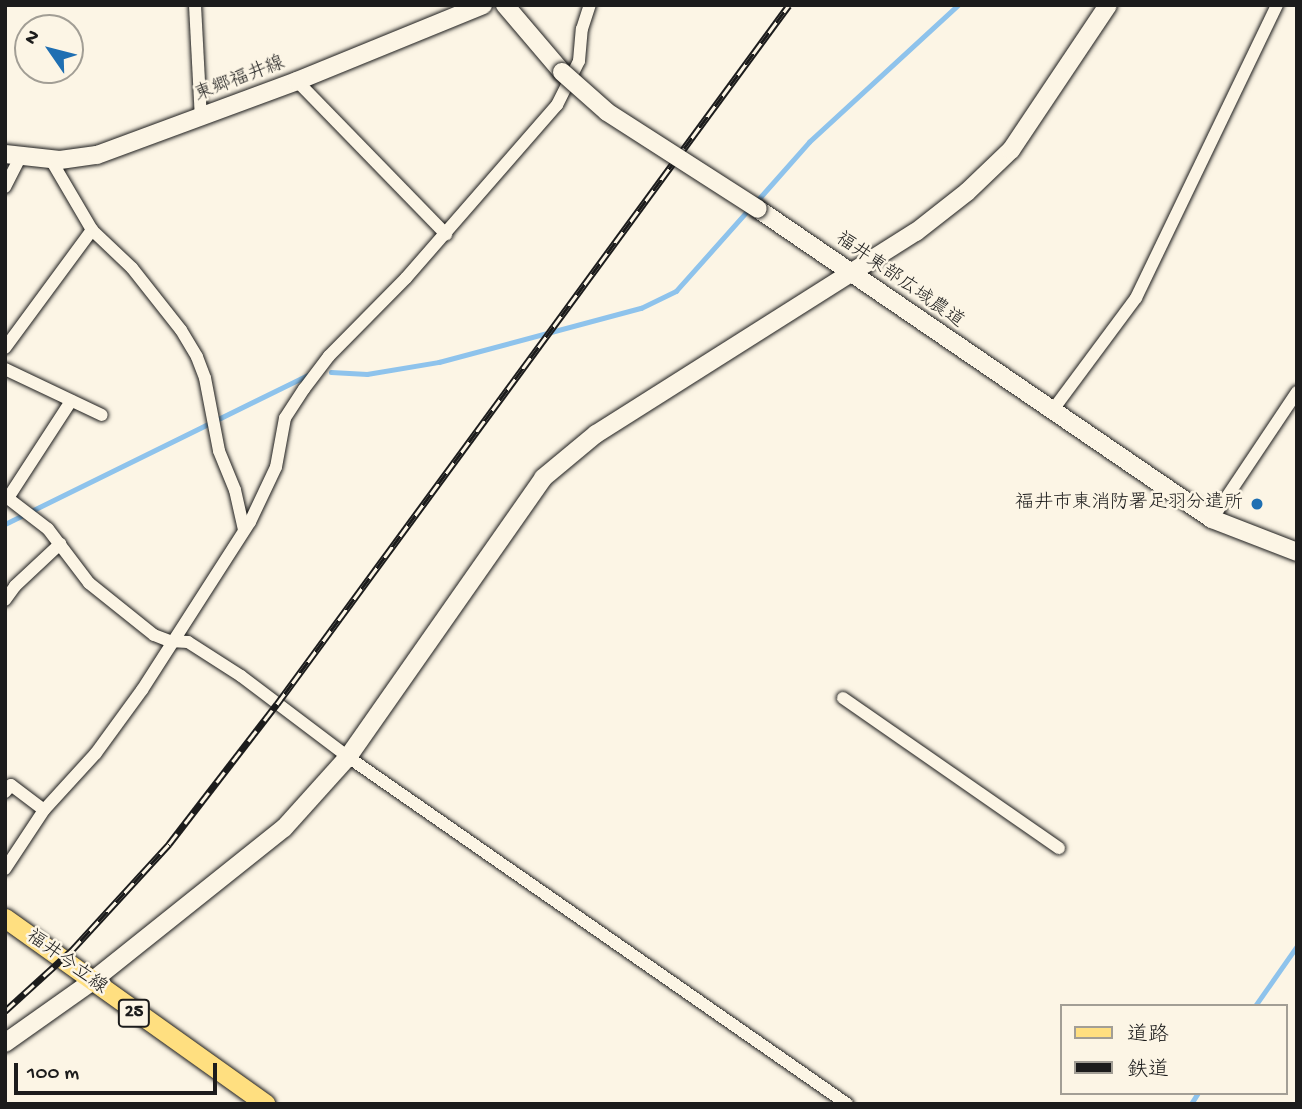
<!DOCTYPE html>
<html>
<head>
<meta charset="utf-8">
<style>
  body { margin:0 }
  #map { position:relative; width:1302px; height:1109px; overflow:hidden; background:#fcf5e5; font-family:"Gochi Hand","Klee One",sans-serif }
  div>[style] { position:absolute }
  .stream>* { height:4.5px; margin:-2.25px; padding:0 2.25px; transform-origin:2.25px; border-radius:2.25px; background:#8ec3ec }
  .roads { filter:drop-shadow(0 0 2px #1c1c1c) drop-shadow(0 0 2px #1c1c1c) }
  .street>* { height:12px; margin:-6px; padding:0 6px; transform-origin:6px; border-radius:6px; background:#fcf5e5 }
  .secondary>* { height:18px; margin:-9px; padding:0 9px; transform-origin:9px; border-radius:9px; background:#fcf5e5 }
  .primary>* { height:19px; margin:-9.5px; padding:0 9.5px; transform-origin:9.5px; border-radius:9.5px; background:#ffdf80 }
  .rail>* { height:7px; margin-top:-3.5px; transform-origin:0; background:repeating-linear-gradient(90deg,#fcf5e5 0 13px,#1c1c1c 0 26px); box-sizing:border-box; border-block:2px solid #1c1c1c }
  .bridges { filter:drop-shadow(0 0 2px #1c1c1c) drop-shadow(0 0 2px #1c1c1c) }
  .secondary-bridge>* { height:18px; margin:-9px; padding:0 9px; transform-origin:9px; border-radius:9px; background:#fcf5e5 }
  .dots>* { width:19px; height:19px; translate:-50% -50%; box-sizing:border-box; border:4px solid #fcf5e5; border-radius:50% }
  span { translate:-50% -50%; white-space:nowrap; text-align:center; line-height:1.15; -webkit-text-stroke:5px #fcf5e5; paint-order:stroke }
  .shield-label span { padding:2px 5px; background:#fcf5e5; border:2px solid; border-radius:5px; -webkit-text-stroke-width:0 }
  .shield-label { font-size:18px; color:#1c1c1c; font-weight:700 }
  .street-label { font-size:19px; color:#1c1c1c }
  .poi-label { font-size:19px; color:#1c1c1c }
  .right { translate:-100% -50%; text-align:right }
  .frame { position:absolute; inset:0; border:7px solid #1c1c1c; pointer-events:none }
  .legend { position:absolute; left:1060px; top:1004px; width:228px; height:91px; box-sizing:border-box; background:#fcf5e5; border:2px solid #a29e95; margin:0; padding:9px 12px; list-style:none; font-size:21px; color:#1c1c1c }
  .legend li { display:flex; align-items:center; gap:14px; height:35px }
  .legend b { width:35px; border:2px solid #a29e95 }
  .north { position:absolute; left:14px; top:14px; width:70px; height:70px; box-sizing:border-box; background:#fcf5e5; border:2px solid #a29e95; border-radius:50%; rotate:305deg; font-size:19px; font-weight:700; line-height:28px; text-align:center; color:#1c1c1c }
  .north::after { content:''; display:block; margin:auto; width:24px; height:32px; background:#1f6fb2; clip-path:polygon(50% 0,100% 100%,50% 72%,0 100%) }
  .scale { position:absolute; left:14px; top:1063px; width:203px; height:32px; box-sizing:border-box; border:4px solid #1c1c1c; border-top:0; padding-left:9px; font-size:21px; line-height:24px; white-space:nowrap; color:#1c1c1c; -webkit-text-stroke:5px #fcf5e5; paint-order:stroke }
</style>
</head>
<body>
<div id="map">
  <div class="stream">
    <div style="left:756px;top:202px;width:80px;rotate:-48.5deg"></div>
    <div style="left:809px;top:142px;width:202px;rotate:-42.6deg"></div>
    <div style="left:331px;top:372px;width:36px;rotate:3deg"></div>
    <div style="left:367px;top:374px;width:73px;rotate:-9.5deg"></div>
    <div style="left:439px;top:362px;width:209px;rotate:-15deg"></div>
    <div style="left:641px;top:308px;width:39px;rotate:-26deg"></div>
    <div style="left:676px;top:291px;width:111px;rotate:-48.3deg"></div>
    <div style="left:5px;top:524px;width:340px;rotate:-26.2deg"></div>
    <div style="left:1255px;top:1006px;width:73px;rotate:-55deg"></div>
    <div style="left:1191px;top:1104px;width:13px;rotate:-58deg"></div>
  </div>
  <div class="roads">
    <div class="street">
      <div style="left:195px;top:5px;width:113px;rotate:87deg"></div>
      <div style="left:297px;top:81px;width:214px;rotate:45.8deg"></div>
      <div style="left:51px;top:160px;width:81px;rotate:59.6deg"></div>
      <div style="left:92px;top:230px;width:55px;rotate:43.5deg"></div>
      <div style="left:132px;top:268px;width:79px;rotate:51.7deg"></div>
      <div style="left:181px;top:330px;width:31px;rotate:59deg"></div>
      <div style="left:197px;top:357px;width:22px;rotate:69deg"></div>
      <div style="left:205px;top:378px;width:74px;rotate:79.1deg"></div>
      <div style="left:219px;top:451px;width:42px;rotate:67.7deg"></div>
      <div style="left:235px;top:490px;width:41px;rotate:77.3deg"></div>
      <div style="left:5px;top:187px;width:34px;rotate:-63deg"></div>
      <div style="left:5px;top:348px;width:147px;rotate:-53.6deg"></div>
      <div style="left:5px;top:369px;width:107px;rotate:25.4deg"></div>
      <div style="left:1052px;top:411px;width:141px;rotate:-53.4deg"></div>
      <div style="left:1136px;top:298px;width:325px;rotate:-64.3deg"></div>
      <div style="left:5px;top:496px;width:54px;rotate:37.5deg"></div>
      <div style="left:48px;top:529px;width:68px;rotate:52.8deg"></div>
      <div style="left:89px;top:583px;width:83px;rotate:38.7deg"></div>
      <div style="left:154px;top:635px;width:17px;rotate:21deg"></div>
      <div style="left:170px;top:641px;width:18px;rotate:3deg"></div>
      <div style="left:188px;top:642px;width:63px;rotate:32.7deg"></div>
      <div style="left:241px;top:676px;width:134px;rotate:37.1deg"></div>
      <div style="left:348px;top:757px;width:608px;rotate:34.81deg"></div>
      <div style="left:8px;top:498px;width:116px;rotate:-57deg"></div>
      <div style="left:1212px;top:519px;width:153px;rotate:-56.2deg"></div>
      <div style="left:5px;top:600px;width:17px;rotate:-54deg"></div>
      <div style="left:15px;top:586px;width:62px;rotate:-43deg"></div>
      <div style="left:843px;top:698px;width:263px;rotate:34.8deg"></div>
      <div style="left:5px;top:792px;width:9px;rotate:-49deg"></div>
      <div style="left:11px;top:785px;width:41px;rotate:37.1deg"></div>
      <div style="left:5px;top:869px;width:71px;rotate:-56.5deg"></div>
      <div style="left:44px;top:810px;width:77px;rotate:-47.6deg"></div>
      <div style="left:96px;top:753px;width:78px;rotate:-53.9deg"></div>
      <div style="left:142px;top:690px;width:200px;rotate:-57.3deg"></div>
      <div style="left:250px;top:522px;width:61px;rotate:-64.7deg"></div>
      <div style="left:276px;top:467px;width:50px;rotate:-79.6deg"></div>
      <div style="left:285px;top:418px;width:35px;rotate:-57deg"></div>
      <div style="left:304px;top:389px;width:41px;rotate:-52.9deg"></div>
      <div style="left:329px;top:356px;width:110px;rotate:-45.4deg"></div>
      <div style="left:406px;top:278px;width:230px;rotate:-48.9deg"></div>
      <div style="left:557px;top:105px;width:49px;rotate:-63.4deg"></div>
      <div style="left:579px;top:61px;width:32px;rotate:-85deg"></div>
      <div style="left:582px;top:29px;width:25px;rotate:-72deg"></div>
    </div>
    <div class="secondary">
      <div style="left:505px;top:5px;width:88px;rotate:49.6deg"></div>
      <div style="left:5px;top:154px;width:55px;rotate:6.2deg"></div>
      <div style="left:60px;top:160px;width:37px;rotate:-8deg"></div>
      <div style="left:97px;top:155px;width:213px;rotate:-20.3deg"></div>
      <div style="left:297px;top:81px;width:201px;rotate:-22.2deg"></div>
      <div style="left:758px;top:209px;width:550px;rotate:34.33deg"></div>
      <div style="left:1212px;top:519px;width:91px;rotate:21.2deg"></div>
      <div style="left:5px;top:1043px;width:105px;rotate:-35.3deg"></div>
      <div style="left:91px;top:982px;width:247px;rotate:-38.6deg"></div>
      <div style="left:284px;top:828px;width:96px;rotate:-48deg"></div>
      <div style="left:348px;top:757px;width:340px;rotate:-55deg"></div>
      <div style="left:543px;top:478px;width:69px;rotate:-39.7deg"></div>
      <div style="left:596px;top:434px;width:378px;rotate:-32.3deg"></div>
      <div style="left:916px;top:232px;width:65px;rotate:-38.1deg"></div>
      <div style="left:967px;top:192px;width:61px;rotate:-43.7deg"></div>
      <div style="left:1011px;top:150px;width:174px;rotate:-56.2deg"></div>
    </div>
    <div class="primary">
      <div style="left:5px;top:918px;width:320px;rotate:35.5deg"></div>
    </div>
  </div>
  <div class="rail">
    <div style="left:5px;top:1011px;width:91px;rotate:-42.3deg"></div>
    <div style="left:72px;top:950px;width:144px;rotate:-47.5deg"></div>
    <div style="left:169px;top:844px;width:177px;rotate:-52.4deg"></div>
    <div style="left:277px;top:704px;width:866px;rotate:-53.78deg"></div>
  </div>
  <div class="bridges">
    <div class="secondary-bridge">
      <div style="left:562px;top:72px;width:60px;rotate:41.6deg"></div>
      <div style="left:607px;top:112px;width:179px;rotate:32.7deg"></div>
    </div>
  </div>
  <div class="dots">
    <div style="left:1257px;top:504px;background:#1f6fb2"></div>
  </div>
  <div class="shield-label">
    <span style="left:134px;top:1013px">25</span>
  </div>
  <div class="street-label">
    <span style="left:240px;top:80px;rotate:-21deg">東郷福井線</span>
    <span style="left:899px;top:281px;rotate:35deg">福井東部広域農道</span>
    <span style="left:66px;top:963px;rotate:36deg">福井今立線</span>
  </div>
  <div class="poi-label">
    <span class="right" style="left:1243px;top:504px">福井市東消防署足羽分遣所</span>
  </div>
  <div class="frame"></div>
  <ul class="legend">
  <li><b style="height:9px;background:#ffdf80"></b>道路</li>
  <li><b style="height:9px;background:#1c1c1c"></b>鉄道</li>
  </ul>
  <div class="north">N</div>
  <div class="scale">100 m</div>
</div>
</body>
</html>
